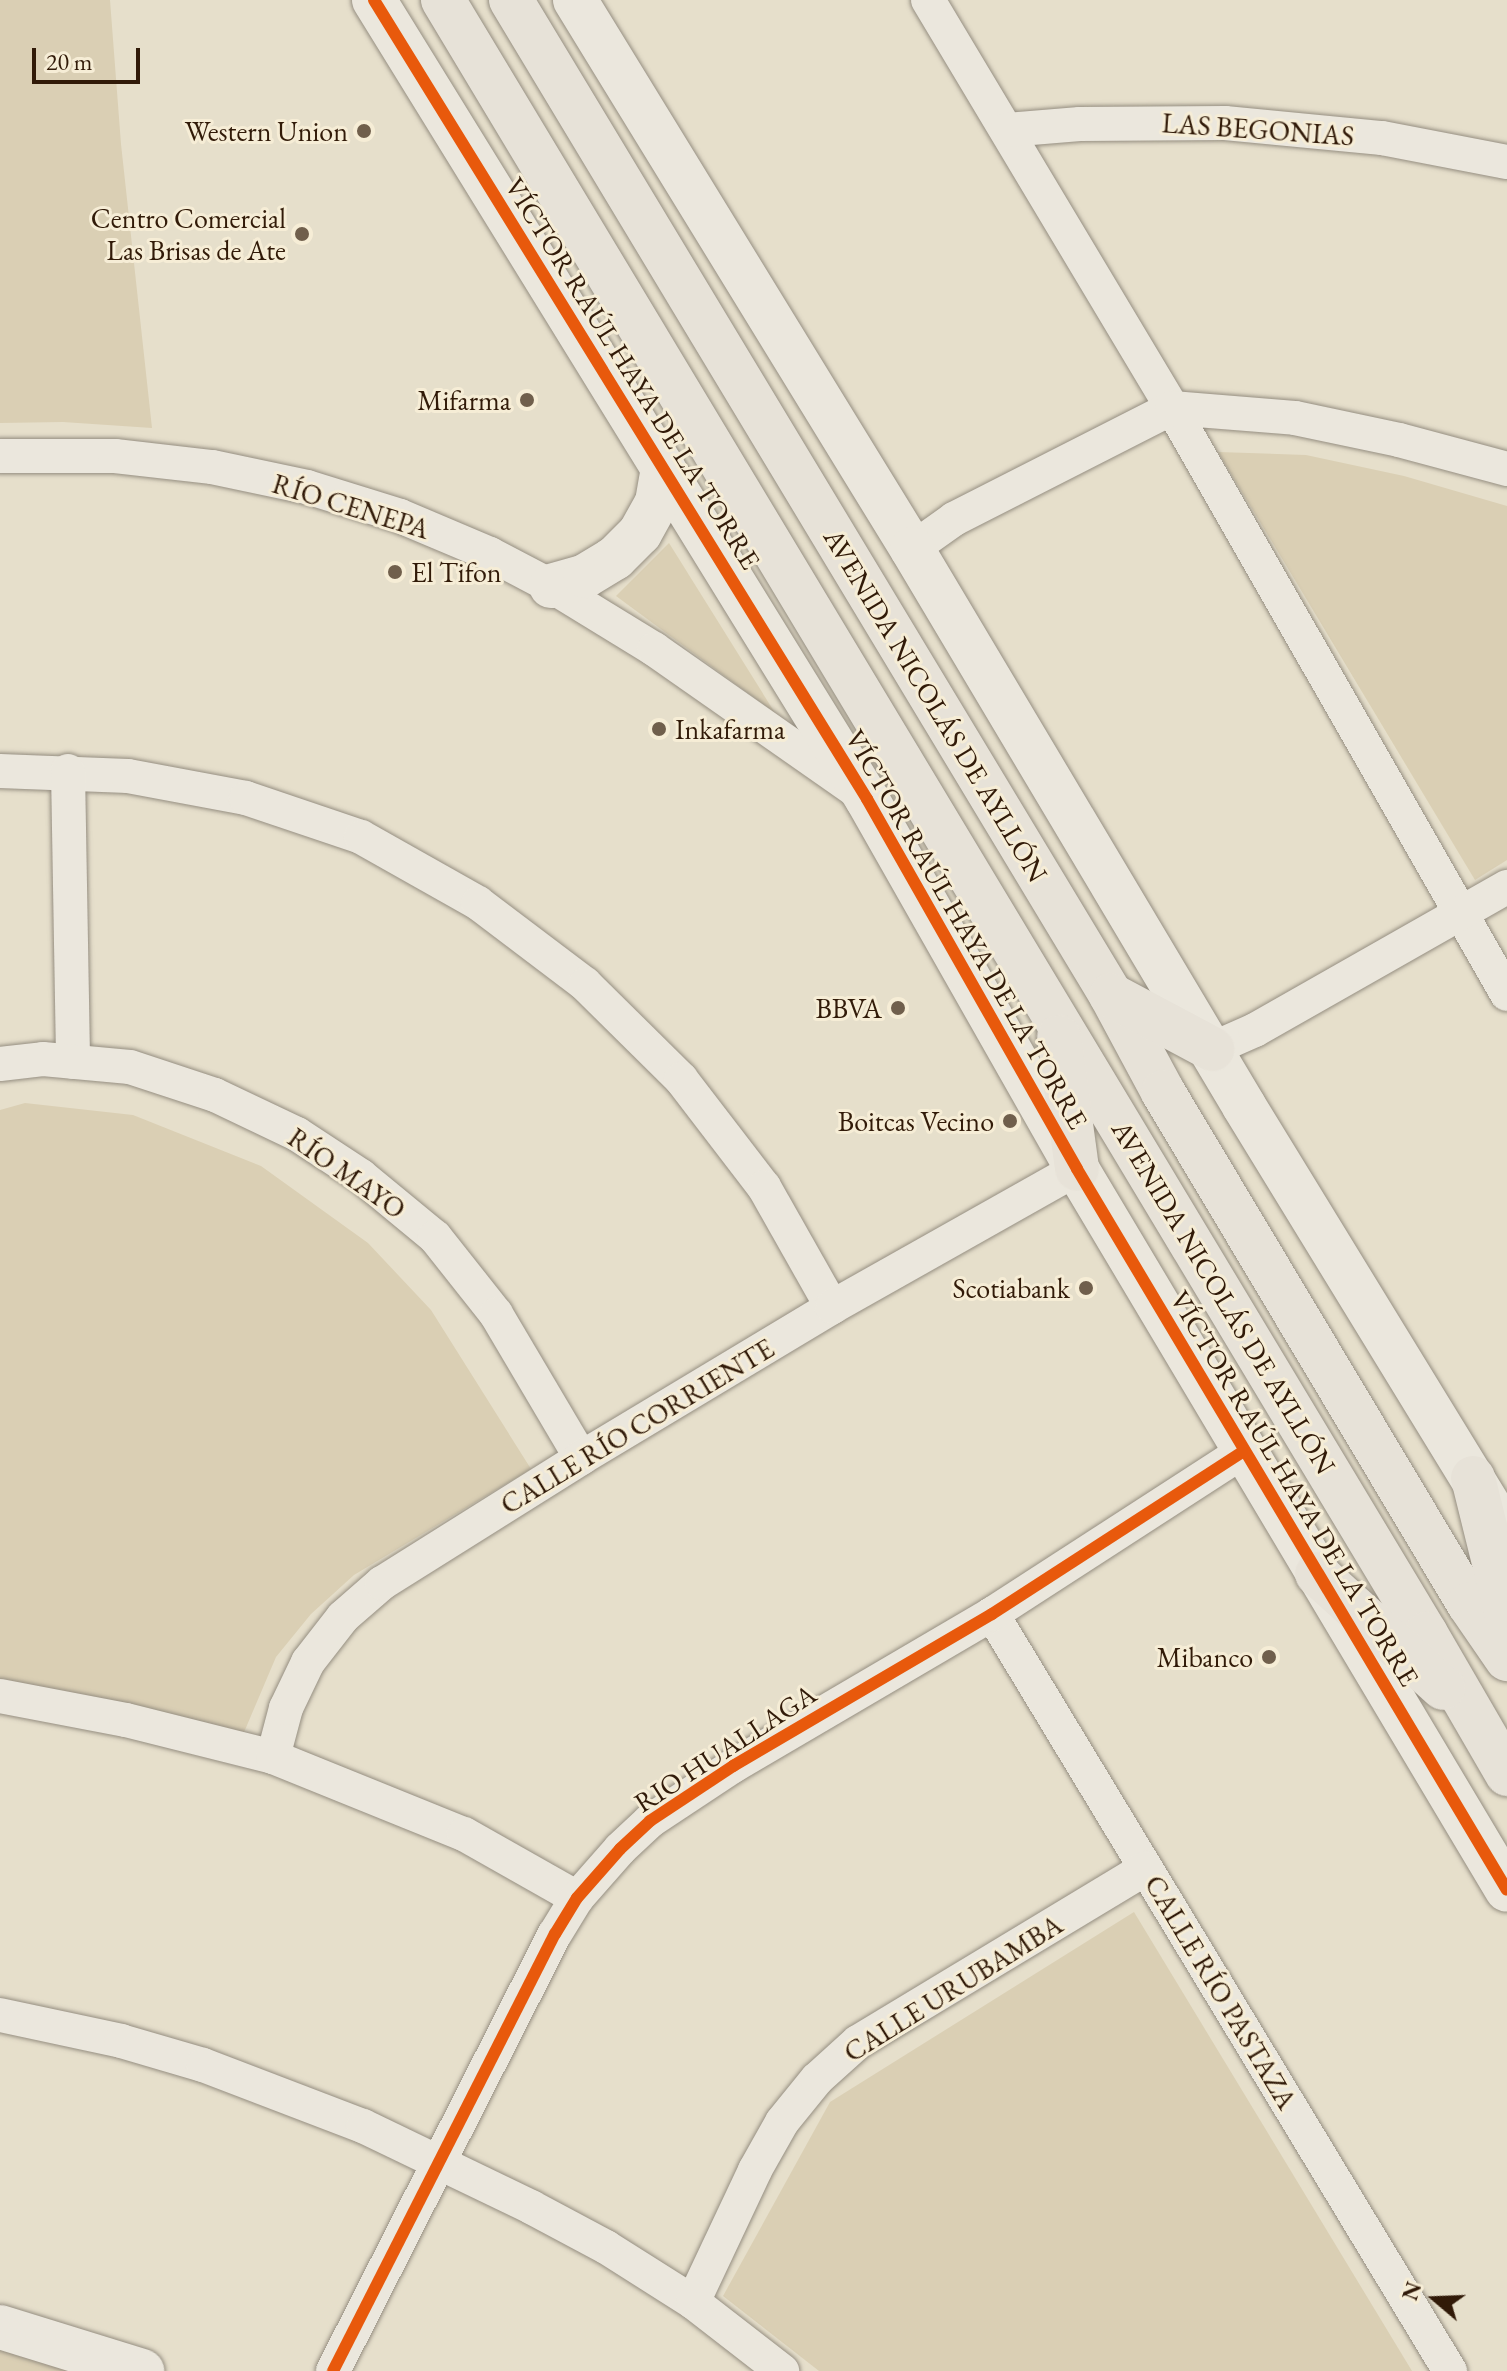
<!DOCTYPE html>
<html>
<head>
<meta charset="utf-8">
<style>
  body { margin:0 }
  #map { position:relative; width:1507px; height:2371px; overflow:hidden; background:#e6dfcb; font-family:"EB Garamond",serif }
  div>[style] { position:absolute }
  .green>* { inset:0; background:#dacfb4 }
  .roads { filter:drop-shadow(0 0 2px #958e81) drop-shadow(0 0 2px #958e81) }
  .street>* { height:34px; margin:-17px; padding:0 17px; transform-origin:17px; border-radius:17px; background:#ebe7dd }
  .secondary>* { height:44px; margin:-22px; padding:0 22px; transform-origin:22px; border-radius:22px; background:#ebe7dd }
  .primary>* { height:44px; margin:-22px; padding:0 22px; transform-origin:22px; border-radius:22px; background:#e7e2d8 }
  .cycleway>* { height:12px; margin:-6px; padding:0 6px; transform-origin:6px; border-radius:6px; background:#e8590c }
  .dots>* { width:22px; height:22px; translate:-50% -50%; box-sizing:border-box; border:4px solid #f6edd6; border-radius:50% }
  span { translate:-50% -50%; white-space:nowrap; text-align:center; line-height:1.15; -webkit-text-stroke:6px #f6edd6; paint-order:stroke }
  .street-label { font-size:28px; color:#311a08 }
  .poi-label { font-size:28px; color:#311a08 }
  .right { translate:-100% -50%; text-align:right }
  .left { translate:0 -50%; text-align:left }
  .north { position:absolute; left:1395px; top:2259px; width:80px; height:80px; -webkit-text-stroke:6px #f6edd6; paint-order:stroke; rotate:289deg; font-size:22px; font-weight:700; line-height:32px; text-align:center; color:#311a08 }
  .north::after { content:''; display:block; margin:auto; width:28px; height:36px; background:#311a08; clip-path:polygon(50% 0,100% 100%,50% 72%,0 100%) }
  .scale { position:absolute; left:32px; top:48px; width:108px; height:36px; box-sizing:border-box; border:4px solid #311a08; border-top:0; padding-left:10px; font-size:24px; line-height:28px; white-space:nowrap; color:#311a08; -webkit-text-stroke:6px #f6edd6; paint-order:stroke }
</style>
</head>
<body>
<div id="map">
  <div class="green">
    <div style="clip-path:polygon(0 0,110px 0,121px 144px,152px 428px,63px 422px,0 423px)"></div>
    <div style="clip-path:polygon(1218px 452px,1306px 455px,1404px 476px,1507px 506px,1507px 860px,1475px 880px)"></div>
    <div style="clip-path:polygon(669px 543px,775px 713px,616px 596px)"></div>
    <div style="clip-path:polygon(25px 1103px,133px 1115px,261px 1166px,368px 1243px,431px 1310px,531px 1469px,354px 1575px,311px 1614px,276px 1657px,242px 1737px,0 1682px,0 1110px)"></div>
    <div style="clip-path:polygon(1134px 1912px,1412px 2371px,819px 2371px,723px 2296px,830px 2102px)"></div>
    <div style="clip-path:polygon(0 2347px,84px 2371px,0 2371px)"></div>
  </div>
  <div class="roads">
    <div class="street">
      <div style="left:928px;top:0;width:475px;rotate:59.1deg"></div>
      <div style="left:1172px;top:408px;width:675px;rotate:60.24deg"></div>
      <div style="left:1007px;top:130px;width:73px;rotate:-4.7deg"></div>
      <div style="left:1080px;top:124px;width:145px;rotate:-0.4deg"></div>
      <div style="left:1225px;top:123px;width:158px;rotate:5.5deg"></div>
      <div style="left:1382px;top:138px;width:127px;rotate:10.9deg"></div>
      <div style="left:0;top:456px;width:115px"></div>
      <div style="left:115px;top:456px;width:98px;rotate:6.5deg"></div>
      <div style="left:212px;top:467px;width:97px;rotate:11.9deg"></div>
      <div style="left:307px;top:487px;width:97px;rotate:17.3deg"></div>
      <div style="left:400px;top:516px;width:98px;rotate:22.9deg"></div>
      <div style="left:490px;top:554px;width:69px;rotate:27.7deg"></div>
      <div style="left:551px;top:586px;width:121px;rotate:31.5deg"></div>
      <div style="left:654px;top:649px;width:249px;rotate:35deg"></div>
      <div style="left:912px;top:549px;width:52px;rotate:-35.5deg"></div>
      <div style="left:954px;top:519px;width:245px;rotate:-27deg"></div>
      <div style="left:1172px;top:408px;width:123px;rotate:4.6deg"></div>
      <div style="left:1295px;top:418px;width:106px;rotate:11.9deg"></div>
      <div style="left:1399px;top:440px;width:112px;rotate:15deg"></div>
      <div style="left:0;top:771px;width:128px;rotate:2.2deg"></div>
      <div style="left:128px;top:776px;width:120px;rotate:10.6deg"></div>
      <div style="left:246px;top:798px;width:121px;rotate:18.7deg"></div>
      <div style="left:361px;top:837px;width:134px;rotate:29.4deg"></div>
      <div style="left:478px;top:903px;width:134px;rotate:37.1deg"></div>
      <div style="left:585px;top:984px;width:135px;rotate:44.7deg"></div>
      <div style="left:681px;top:1079px;width:136px;rotate:52.5deg"></div>
      <div style="left:764px;top:1187px;width:138px;rotate:60.5deg"></div>
      <div style="left:68px;top:771px;width:291px;rotate:89deg"></div>
      <div style="left:1212px;top:1049px;width:47px;rotate:-23.8deg"></div>
      <div style="left:1255px;top:1030px;width:290px;rotate:-29.6deg"></div>
      <div style="left:0;top:1064px;width:43px;rotate:-6.6deg"></div>
      <div style="left:43px;top:1059px;width:87px;rotate:5.3deg"></div>
      <div style="left:130px;top:1067px;width:89px;rotate:18.2deg"></div>
      <div style="left:215px;top:1095px;width:91px;rotate:25.4deg"></div>
      <div style="left:297px;top:1134px;width:77px;rotate:33.3deg"></div>
      <div style="left:361px;top:1176px;width:96px;rotate:39.5deg"></div>
      <div style="left:435px;top:1237px;width:98px;rotate:51.6deg"></div>
      <div style="left:496px;top:1314px;width:167px;rotate:59.4deg"></div>
      <div style="left:992px;top:1614px;width:885px;rotate:58.83deg"></div>
      <div style="left:0;top:1696px;width:128px;rotate:10.8deg"></div>
      <div style="left:126px;top:1720px;width:152px;rotate:14.1deg"></div>
      <div style="left:273px;top:1757px;width:206px;rotate:22deg"></div>
      <div style="left:464px;top:1834px;width:130px;rotate:29.5deg"></div>
      <div style="left:273px;top:1757px;width:51px;rotate:-75.1deg"></div>
      <div style="left:286px;top:1708px;width:51px;rotate:-64.4deg"></div>
      <div style="left:308px;top:1662px;width:57px;rotate:-52.1deg"></div>
      <div style="left:343px;top:1617px;width:52px;rotate:-41.1deg"></div>
      <div style="left:382px;top:1583px;width:235px;rotate:-32.1deg"></div>
      <div style="left:581px;top:1458px;width:293px;rotate:-31deg"></div>
      <div style="left:832px;top:1307px;width:281px;rotate:-29.4deg"></div>
      <div style="left:0;top:2015px;width:124px;rotate:12.1deg"></div>
      <div style="left:121px;top:2041px;width:85px;rotate:16.3deg"></div>
      <div style="left:203px;top:2065px;width:171px;rotate:20.9deg"></div>
      <div style="left:363px;top:2126px;width:187px;rotate:25.7deg"></div>
      <div style="left:531px;top:2207px;width:85px;rotate:28.1deg"></div>
      <div style="left:606px;top:2247px;width:103px;rotate:32.3deg"></div>
      <div style="left:693px;top:2302px;width:113px;rotate:37.8deg"></div>
      <div style="left:693px;top:2302px;width:146px;rotate:-64.8deg"></div>
      <div style="left:755px;top:2170px;width:55px;rotate:-60.6deg"></div>
      <div style="left:782px;top:2122px;width:55px;rotate:-50.9deg"></div>
      <div style="left:817px;top:2079px;width:55px;rotate:-42.1deg"></div>
      <div style="left:858px;top:2042px;width:336px;rotate:-31.1deg"></div>
      <div style="left:333px;top:2371px;width:490px;rotate:-63.1deg"></div>
      <div style="left:555px;top:1934px;width:42px;rotate:-58.6deg"></div>
      <div style="left:577px;top:1898px;width:65px;rotate:-48.7deg"></div>
      <div style="left:620px;top:1849px;width:41px;rotate:-43deg"></div>
      <div style="left:650px;top:1821px;width:100px;rotate:-33.5deg"></div>
      <div style="left:733px;top:1766px;width:300px;rotate:-30.4deg"></div>
      <div style="left:992px;top:1614px;width:300px;rotate:-32.9deg"></div>
    </div>
    <div class="secondary">
      <div style="left:374px;top:0;width:939px;rotate:58.32deg"></div>
      <div style="left:867px;top:799px;width:425px;rotate:60.4deg"></div>
      <div style="left:1077px;top:1169px;width:839px;rotate:59.19deg"></div>
      <div style="left:575px;top:0;width:644px;rotate:58.46deg"></div>
      <div style="left:912px;top:549px;width:648px;rotate:59.2deg"></div>
      <div style="left:1244px;top:1106px;width:474px;rotate:58.5deg"></div>
      <div style="left:551px;top:586px;width:35px;rotate:-16deg"></div>
      <div style="left:585px;top:576px;width:35px;rotate:-31deg"></div>
      <div style="left:615px;top:558px;width:35px;rotate:-45deg"></div>
      <div style="left:640px;top:533px;width:35px;rotate:-61deg"></div>
      <div style="left:657px;top:502px;width:35px;rotate:-80deg"></div>
      <div style="left:0;top:2327px;width:149px;rotate:17.2deg"></div>
    </div>
    <div class="primary">
      <div style="left:443px;top:0;width:1907px;rotate:58.97deg"></div>
      <div style="left:1426px;top:1634px;width:162px;rotate:59.9deg"></div>
      <div style="left:511px;top:0;width:1162px;rotate:58.91deg"></div>
      <div style="left:1111px;top:995px;width:110px;rotate:61.8deg"></div>
      <div style="left:1163px;top:1092px;width:596px;rotate:59.14deg"></div>
      <div style="left:1469px;top:1604px;width:67px;rotate:55.4deg"></div>
      <div style="left:1111px;top:995px;width:115px;rotate:28.1deg"></div>
      <div style="left:1059px;top:1037px;width:133px;rotate:82.2deg"></div>
      <div style="left:1473px;top:1478px;width:141px;rotate:76.1deg"></div>
      <div style="left:1317px;top:1574px;width:170px;rotate:42.1deg"></div>
    </div>
  </div>
  <div class="cycleway">
    <div style="left:374px;top:0;width:939px;rotate:58.32deg"></div>
    <div style="left:867px;top:799px;width:425px;rotate:60.4deg"></div>
    <div style="left:1077px;top:1169px;width:839px;rotate:59.19deg"></div>
    <div style="left:333px;top:2371px;width:490px;rotate:-63.1deg"></div>
    <div style="left:555px;top:1934px;width:42px;rotate:-58.6deg"></div>
    <div style="left:577px;top:1898px;width:65px;rotate:-48.7deg"></div>
    <div style="left:620px;top:1849px;width:41px;rotate:-43deg"></div>
    <div style="left:650px;top:1821px;width:100px;rotate:-33.5deg"></div>
    <div style="left:733px;top:1766px;width:300px;rotate:-30.4deg"></div>
    <div style="left:992px;top:1614px;width:300px;rotate:-32.9deg"></div>
  </div>
  <div class="dots">
    <div style="left:364px;top:131px;background:#705f4c"></div>
    <div style="left:302px;top:234px;background:#705f4c"></div>
    <div style="left:527px;top:400px;background:#705f4c"></div>
    <div style="left:395px;top:572px;background:#705f4c"></div>
    <div style="left:659px;top:729px;background:#705f4c"></div>
    <div style="left:898px;top:1008px;background:#705f4c"></div>
    <div style="left:1010px;top:1121px;background:#705f4c"></div>
    <div style="left:1086px;top:1288px;background:#705f4c"></div>
    <div style="left:1269px;top:1657px;background:#705f4c"></div>
  </div>
  <div class="street-label">
    <span style="left:1258px;top:129px;rotate:4deg">LAS BEGONIAS</span>
    <span style="left:633px;top:373px;rotate:58deg">VÍCTOR RAÚL HAYA DE LA TORRE</span>
    <span style="left:351px;top:506px;rotate:17deg">RÍO CENEPA</span>
    <span style="left:936px;top:705px;rotate:59deg">AVENIDA NICOLÁS DE AYLLÓN</span>
    <span style="left:967px;top:929px;rotate:60deg">VÍCTOR RAÚL HAYA DE LA TORRE</span>
    <span style="left:347px;top:1173px;rotate:35deg">RÍO MAYO</span>
    <span style="left:1224px;top:1297px;rotate:59deg">AVENIDA NICOLÁS DE AYLLÓN</span>
    <span style="left:637px;top:1426px;rotate:-31deg">CALLE RÍO CORRIENTE</span>
    <span style="left:1295px;top:1488px;rotate:59deg">VÍCTOR RAÚL HAYA DE LA TORRE</span>
    <span style="left:725px;top:1748px;rotate:-33deg">RIO HUALLAGA</span>
    <span style="left:953px;top:1988px;rotate:-32deg">CALLE URUBAMBA</span>
    <span style="left:1221px;top:1992px;rotate:59deg">CALLE RÍO PASTAZA</span>
  </div>
  <div class="poi-label">
    <span class="right" style="left:348px;top:131px">Western Union</span>
    <span class="right" style="left:286px;top:234px">Centro Comercial<br>Las Brisas de Ate</span>
    <span class="right" style="left:511px;top:400px">Mifarma</span>
    <span class="left" style="left:411px;top:572px">El Tifon</span>
    <span class="left" style="left:675px;top:729px">Inkafarma</span>
    <span class="right" style="left:882px;top:1008px">BBVA</span>
    <span class="right" style="left:994px;top:1121px">Boitcas Vecino</span>
    <span class="right" style="left:1070px;top:1288px">Scotiabank</span>
    <span class="right" style="left:1253px;top:1657px">Mibanco</span>
  </div>
  <div class="north">N</div>
  <div class="scale">20 m</div>
</div>
</body>
</html>
